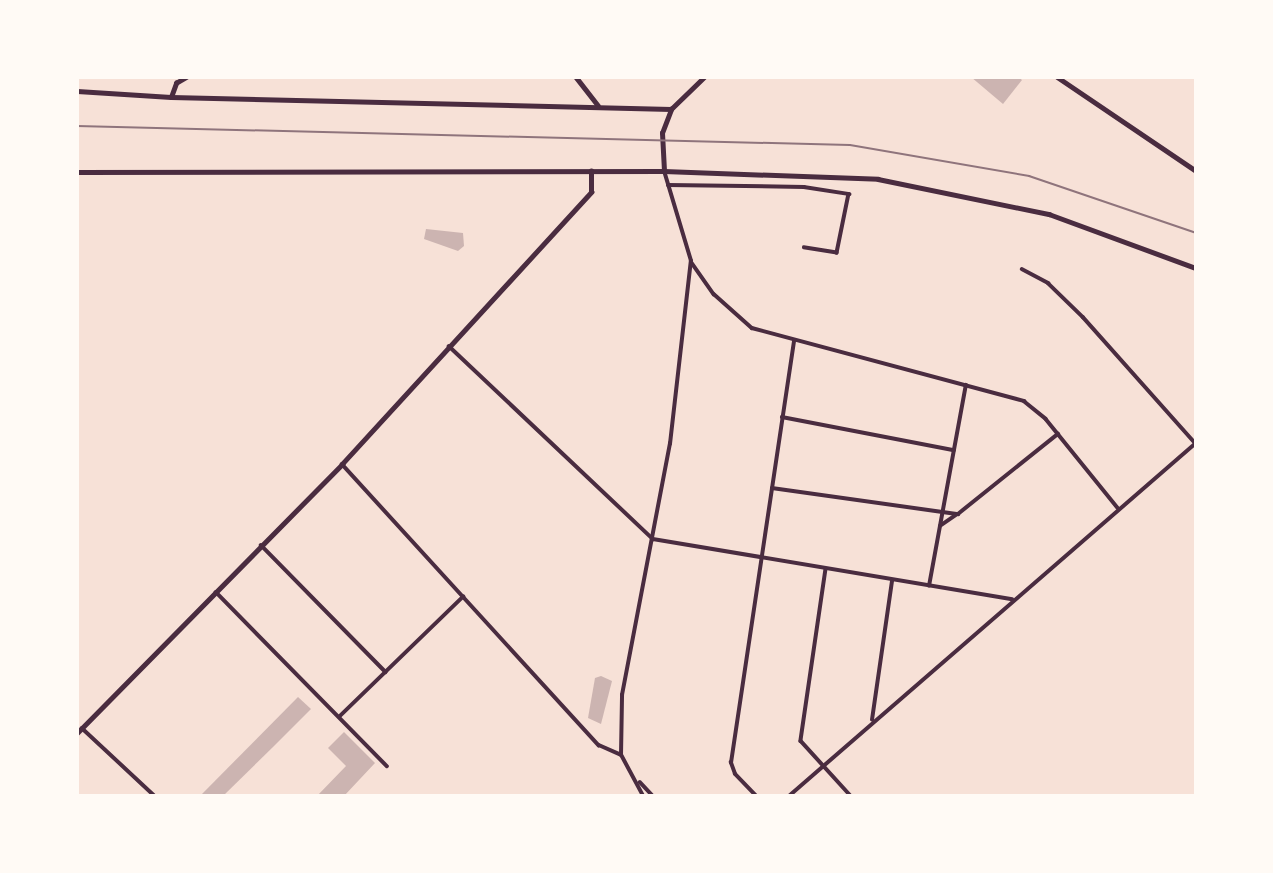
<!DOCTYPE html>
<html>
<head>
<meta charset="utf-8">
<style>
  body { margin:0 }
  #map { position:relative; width:1273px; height:873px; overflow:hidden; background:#f7e1d7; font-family:"Exo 2",sans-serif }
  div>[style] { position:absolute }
  .building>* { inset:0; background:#ccb4b1 }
  .minor>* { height:3.5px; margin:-1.75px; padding:0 1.75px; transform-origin:1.75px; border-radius:1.75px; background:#4a2c40 }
  .tertiary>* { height:4.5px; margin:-2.25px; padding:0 2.25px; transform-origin:2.25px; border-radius:2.25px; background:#4a2c40 }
  .secondary>* { height:4.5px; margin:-2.25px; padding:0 2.25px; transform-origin:2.25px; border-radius:2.25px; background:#4a2c40 }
  .primary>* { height:5px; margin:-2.5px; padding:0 2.5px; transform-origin:2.5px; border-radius:2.5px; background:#4a2c40 }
  .rail>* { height:2px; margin:-1px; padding:0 1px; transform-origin:1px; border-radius:1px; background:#8f747c }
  span { translate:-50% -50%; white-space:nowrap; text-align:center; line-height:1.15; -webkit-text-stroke:5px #fffaf5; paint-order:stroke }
  .frame { position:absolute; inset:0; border:79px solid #fffaf5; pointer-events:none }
</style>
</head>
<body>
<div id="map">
  <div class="building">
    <div style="clip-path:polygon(971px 77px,1018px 77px,1022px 80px,1003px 104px)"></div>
    <div style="clip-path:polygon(426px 229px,463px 233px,464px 246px,458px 251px,424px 239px)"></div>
    <div style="clip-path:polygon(601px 676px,612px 681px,601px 724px,588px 718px,595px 678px)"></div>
    <div style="clip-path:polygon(298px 697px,311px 709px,274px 746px,223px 796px,200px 796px)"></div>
    <div style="clip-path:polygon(344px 732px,375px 763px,344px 796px,317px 796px,346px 766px,328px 748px)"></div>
  </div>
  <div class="minor">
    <div style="left:668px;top:185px;width:136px;rotate:0.8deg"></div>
    <div style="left:804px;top:187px;width:46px;rotate:8.8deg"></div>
    <div style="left:849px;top:194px;width:60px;rotate:101.5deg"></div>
    <div style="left:837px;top:253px;width:33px;rotate:-171deg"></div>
    <div style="left:692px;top:263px;width:38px;rotate:55deg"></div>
    <div style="left:714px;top:294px;width:51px;rotate:41.8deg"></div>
    <div style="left:752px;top:328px;width:282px;rotate:15deg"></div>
    <div style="left:1024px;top:401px;width:28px;rotate:39deg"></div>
    <div style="left:1046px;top:419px;width:114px;rotate:51deg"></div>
    <div style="left:1022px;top:269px;width:30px;rotate:28deg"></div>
    <div style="left:1048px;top:283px;width:49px;rotate:44.2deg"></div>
    <div style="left:1083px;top:317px;width:170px;rotate:48.3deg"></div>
    <div style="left:449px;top:346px;width:281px;rotate:43.4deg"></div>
    <div style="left:653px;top:539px;width:364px;rotate:9.5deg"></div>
    <div style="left:782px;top:417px;width:175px;rotate:10.9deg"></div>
    <div style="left:342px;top:464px;width:381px;rotate:47.6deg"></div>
    <div style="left:599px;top:745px;width:24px;rotate:24deg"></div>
    <div style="left:772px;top:488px;width:188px;rotate:8deg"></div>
    <div style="left:958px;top:514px;width:128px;rotate:-38.7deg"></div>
    <div style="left:940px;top:526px;width:19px;rotate:-35deg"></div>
    <div style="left:261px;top:545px;width:178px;rotate:45.5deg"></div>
    <div style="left:826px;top:569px;width:174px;rotate:98.3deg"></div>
    <div style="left:801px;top:741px;width:74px;rotate:47.7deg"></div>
    <div style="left:929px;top:586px;width:204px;rotate:-79.6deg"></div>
    <div style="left:216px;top:592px;width:244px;rotate:45.5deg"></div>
    <div style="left:339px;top:717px;width:173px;rotate:-44.1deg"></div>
    <div style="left:872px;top:720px;width:140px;rotate:-81.8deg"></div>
    <div style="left:82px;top:728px;width:100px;rotate:43deg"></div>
    <div style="left:640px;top:782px;width:19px;rotate:47deg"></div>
    <div style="left:643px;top:796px;width:47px;rotate:-118.2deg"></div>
    <div style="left:621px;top:755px;width:60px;rotate:-89deg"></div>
    <div style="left:622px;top:695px;width:256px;rotate:-79.2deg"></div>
    <div style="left:670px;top:444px;width:184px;rotate:-83.5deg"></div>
    <div style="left:691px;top:261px;width:94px;rotate:-106.7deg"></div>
    <div style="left:756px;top:796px;width:30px;rotate:-134deg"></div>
    <div style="left:735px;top:774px;width:12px;rotate:-110deg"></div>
    <div style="left:731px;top:763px;width:427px;rotate:-81.5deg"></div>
    <div style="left:789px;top:796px;width:537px;rotate:-40.93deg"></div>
  </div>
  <div class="tertiary">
    <div style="left:576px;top:77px;width:36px;rotate:52deg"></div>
    <div style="left:171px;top:97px;width:15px;rotate:-70deg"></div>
    <div style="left:176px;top:83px;width:12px;rotate:-31deg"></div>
  </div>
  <div class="secondary">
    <div style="left:664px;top:171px;width:38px;rotate:-93deg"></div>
    <div style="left:662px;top:133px;width:26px;rotate:-69deg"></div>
    <div style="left:77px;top:172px;width:587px;rotate:-0.1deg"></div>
    <div style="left:664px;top:171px;width:214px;rotate:2.1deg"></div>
    <div style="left:878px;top:179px;width:175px;rotate:11.6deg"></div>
    <div style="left:1049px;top:214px;width:157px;rotate:20.2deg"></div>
    <div style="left:77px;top:733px;width:378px;rotate:-45.4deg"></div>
    <div style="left:342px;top:464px;width:369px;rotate:-47.5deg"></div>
    <div style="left:591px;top:192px;width:21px;rotate:-90deg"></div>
  </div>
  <div class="primary">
    <div style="left:1057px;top:77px;width:168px;rotate:34.1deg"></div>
    <div style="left:77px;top:91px;width:94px;rotate:3.7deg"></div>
    <div style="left:171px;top:97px;width:500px;rotate:1.37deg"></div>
    <div style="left:671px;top:109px;width:46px;rotate:-44.1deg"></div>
  </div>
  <div class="rail">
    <div style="left:77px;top:126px;width:773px;rotate:1.41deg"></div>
    <div style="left:850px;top:145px;width:182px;rotate:9.8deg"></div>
    <div style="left:1029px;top:176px;width:176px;rotate:18.8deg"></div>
  </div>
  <div class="frame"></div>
</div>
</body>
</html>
